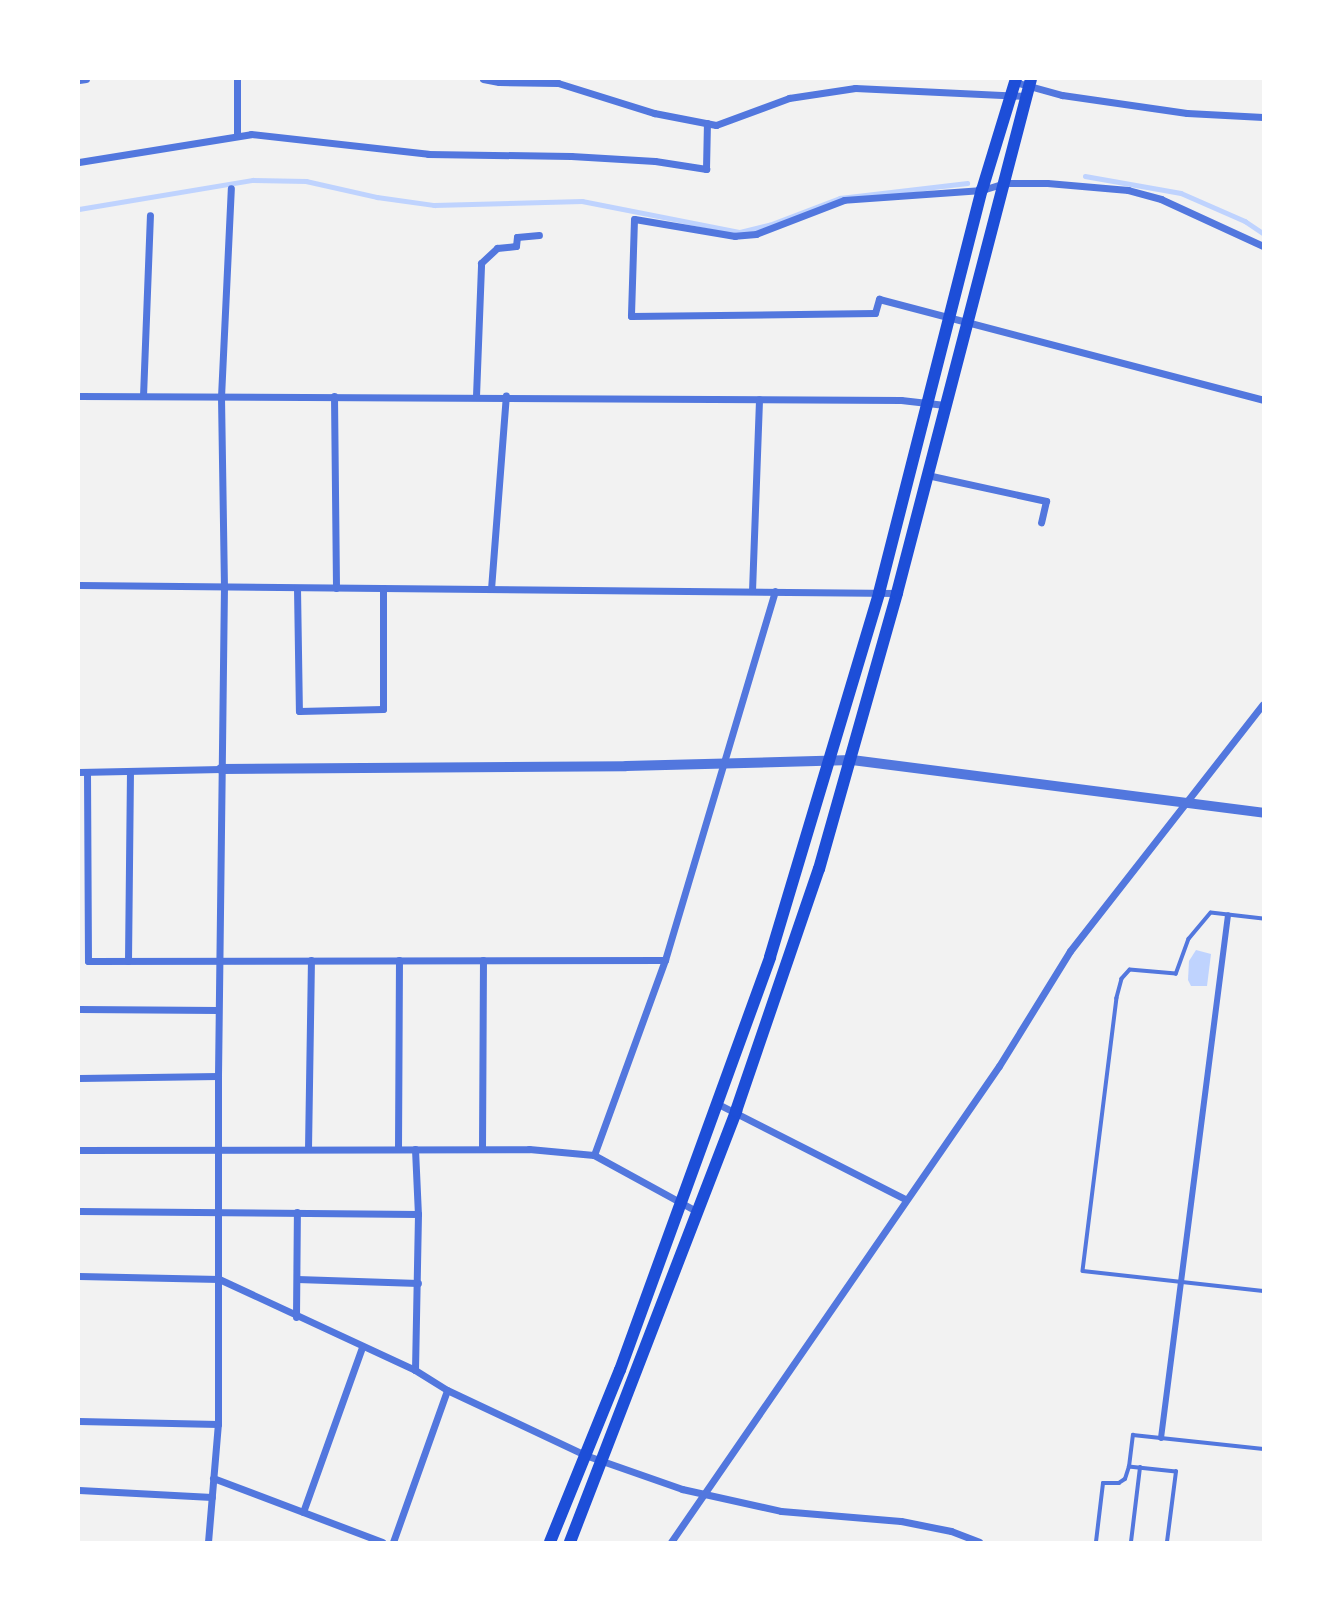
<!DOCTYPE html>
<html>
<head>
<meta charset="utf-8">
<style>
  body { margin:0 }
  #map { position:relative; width:1342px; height:1621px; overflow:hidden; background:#f2f2f2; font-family:"Source Sans 3",sans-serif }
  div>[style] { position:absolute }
  .water>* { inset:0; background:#bfd3fe }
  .stream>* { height:4.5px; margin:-2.25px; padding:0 2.25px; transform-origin:2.25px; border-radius:2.25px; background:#bfd3fe }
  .service>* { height:3.5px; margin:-1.75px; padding:0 1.75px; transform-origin:1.75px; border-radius:1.75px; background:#5277de }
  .pedestrian>* { height:6px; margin:-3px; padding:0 3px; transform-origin:3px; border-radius:3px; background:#5277de }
  .minor>* { height:7px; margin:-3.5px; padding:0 3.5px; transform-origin:3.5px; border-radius:3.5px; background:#5277de }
  .tertiary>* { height:10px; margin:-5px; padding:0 5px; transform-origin:5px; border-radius:5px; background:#5277de }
  .trunk>* { height:12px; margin:-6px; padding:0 6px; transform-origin:6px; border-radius:6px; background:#1d4ed8 }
  span { translate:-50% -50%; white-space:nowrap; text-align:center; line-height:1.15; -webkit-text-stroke:7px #fff; paint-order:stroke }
  .frame { position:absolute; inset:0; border:80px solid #fff; pointer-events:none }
</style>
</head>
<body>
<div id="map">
  <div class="water">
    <div style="clip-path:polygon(1196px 950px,1211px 954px,1207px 986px,1191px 986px,1188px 980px,1189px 961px)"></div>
  </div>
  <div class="stream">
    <div style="left:1085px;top:176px;width:97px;rotate:10deg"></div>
    <div style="left:1181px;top:193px;width:70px;rotate:23.6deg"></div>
    <div style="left:1245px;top:221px;width:22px;rotate:34deg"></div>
    <div style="left:79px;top:209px;width:176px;rotate:-9.5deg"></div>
    <div style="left:253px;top:180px;width:53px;rotate:1.1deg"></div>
    <div style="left:306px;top:181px;width:73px;rotate:12.7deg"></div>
    <div style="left:377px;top:197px;width:58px;rotate:8deg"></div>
    <div style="left:434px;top:205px;width:148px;rotate:-1.5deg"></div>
    <div style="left:582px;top:201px;width:161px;rotate:11.1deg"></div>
    <div style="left:740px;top:232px;width:30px;rotate:-14deg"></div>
    <div style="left:769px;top:225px;width:76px;rotate:-20.8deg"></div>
    <div style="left:840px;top:198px;width:128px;rotate:-6.7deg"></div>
  </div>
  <div class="service">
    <div style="left:1263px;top:919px;width:52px;rotate:-173.4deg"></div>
    <div style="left:1211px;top:913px;width:34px;rotate:130deg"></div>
    <div style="left:1189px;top:939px;width:37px;rotate:110deg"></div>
    <div style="left:1176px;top:974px;width:46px;rotate:-175deg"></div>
    <div style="left:1130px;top:970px;width:12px;rotate:132deg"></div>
    <div style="left:1122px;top:979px;width:20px;rotate:105deg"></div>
    <div style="left:1117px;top:998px;width:275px;rotate:97.1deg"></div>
    <div style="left:1083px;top:1271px;width:181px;rotate:6.3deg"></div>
    <div style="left:1096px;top:1542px;width:59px;rotate:-83.2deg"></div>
    <div style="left:1103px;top:1483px;width:16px"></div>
    <div style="left:1119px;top:1483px;width:7px;rotate:-34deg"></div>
    <div style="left:1125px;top:1479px;width:13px;rotate:-72deg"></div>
    <div style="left:1131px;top:1542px;width:75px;rotate:-83.1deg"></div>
    <div style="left:1167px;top:1542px;width:71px;rotate:-82.7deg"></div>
    <div style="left:1176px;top:1472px;width:47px;rotate:-173.9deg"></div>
    <div style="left:1129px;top:1467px;width:32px;rotate:-83deg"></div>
    <div style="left:1133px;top:1435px;width:131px;rotate:6.1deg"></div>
  </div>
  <div class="pedestrian">
    <div style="left:1161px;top:1438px;width:527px;rotate:-82.7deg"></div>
  </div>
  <div class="minor">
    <div style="left:483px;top:79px;width:16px;rotate:11deg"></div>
    <div style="left:499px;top:82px;width:59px;rotate:1deg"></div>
    <div style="left:558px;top:83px;width:101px;rotate:17.4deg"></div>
    <div style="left:654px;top:113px;width:63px;rotate:11deg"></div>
    <div style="left:716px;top:125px;width:78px;rotate:-20.3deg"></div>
    <div style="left:789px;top:98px;width:67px;rotate:-8.6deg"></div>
    <div style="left:855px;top:88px;width:171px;rotate:2.7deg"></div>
    <div style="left:79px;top:80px;width:7px;rotate:-8deg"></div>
    <div style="left:1015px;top:82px;width:49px;rotate:15.5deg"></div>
    <div style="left:1062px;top:95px;width:126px;rotate:8.2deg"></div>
    <div style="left:1187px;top:113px;width:76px;rotate:3deg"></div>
    <div style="left:237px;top:136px;width:57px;rotate:-90deg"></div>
    <div style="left:79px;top:162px;width:174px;rotate:-9.2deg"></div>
    <div style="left:251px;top:134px;width:178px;rotate:6.4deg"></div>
    <div style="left:428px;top:154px;width:143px;rotate:0.8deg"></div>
    <div style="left:571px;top:156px;width:84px;rotate:3.4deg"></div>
    <div style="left:655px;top:161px;width:52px;rotate:8.9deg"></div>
    <div style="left:706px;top:169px;width:46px;rotate:-88.8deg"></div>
    <div style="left:1263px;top:246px;width:112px;rotate:-155.3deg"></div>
    <div style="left:1161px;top:199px;width:34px;rotate:-165deg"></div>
    <div style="left:1128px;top:190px;width:81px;rotate:-175.1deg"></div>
    <div style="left:1047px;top:183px;width:42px;rotate:180deg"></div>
    <div style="left:1005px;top:183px;width:24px;rotate:163deg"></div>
    <div style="left:982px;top:190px;width:138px;rotate:175.9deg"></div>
    <div style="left:844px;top:200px;width:94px;rotate:158.9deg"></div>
    <div style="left:756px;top:234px;width:21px;rotate:175deg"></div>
    <div style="left:735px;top:236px;width:102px;rotate:-170.4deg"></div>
    <div style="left:634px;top:219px;width:97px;rotate:91.8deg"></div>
    <div style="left:631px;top:316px;width:244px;rotate:-0.7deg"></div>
    <div style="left:875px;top:313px;width:15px;rotate:-74deg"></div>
    <div style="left:879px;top:299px;width:397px;rotate:14.7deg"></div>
    <div style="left:79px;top:396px;width:822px;rotate:0.28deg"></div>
    <div style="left:901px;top:400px;width:44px;rotate:6.5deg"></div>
    <div style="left:143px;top:396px;width:181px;rotate:-87.8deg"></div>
    <div style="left:334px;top:396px;width:192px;rotate:89.4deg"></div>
    <div style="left:476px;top:396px;width:133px;rotate:-87.8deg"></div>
    <div style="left:481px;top:263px;width:22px;rotate:-43deg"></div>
    <div style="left:497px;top:248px;width:19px;rotate:-6deg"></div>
    <div style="left:516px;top:246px;width:9px;rotate:-84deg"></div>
    <div style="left:517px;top:237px;width:22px;rotate:-5deg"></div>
    <div style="left:927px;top:475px;width:122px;rotate:12.3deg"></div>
    <div style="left:1046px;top:501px;width:22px;rotate:103deg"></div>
    <div style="left:79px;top:585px;width:818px;rotate:0.56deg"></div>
    <div style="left:297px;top:588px;width:123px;rotate:89.1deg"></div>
    <div style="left:299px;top:711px;width:84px;rotate:-1.4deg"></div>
    <div style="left:383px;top:709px;width:120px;rotate:-90deg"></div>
    <div style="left:491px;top:589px;width:194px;rotate:-85.6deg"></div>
    <div style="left:752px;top:591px;width:192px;rotate:-87.9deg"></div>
    <div style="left:79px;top:772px;width:142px;rotate:-1.2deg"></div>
    <div style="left:87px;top:772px;width:189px;rotate:89.7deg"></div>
    <div style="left:88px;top:961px;width:577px;rotate:-0.1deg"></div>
    <div style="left:128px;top:961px;width:189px;rotate:-89.4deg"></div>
    <div style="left:79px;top:1009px;width:139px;rotate:0.4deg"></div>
    <div style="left:79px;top:1078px;width:139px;rotate:-0.8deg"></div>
    <div style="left:718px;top:1104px;width:210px;rotate:26.9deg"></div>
    <div style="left:308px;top:1149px;width:189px;rotate:-89.1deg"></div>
    <div style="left:398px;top:1149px;width:189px;rotate:-89.7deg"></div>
    <div style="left:415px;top:1149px;width:65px;rotate:87.4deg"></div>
    <div style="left:418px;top:1214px;width:156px;rotate:91.1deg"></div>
    <div style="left:482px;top:1149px;width:189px;rotate:-89.7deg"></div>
    <div style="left:79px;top:1150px;width:450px;rotate:-0.1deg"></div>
    <div style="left:529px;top:1149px;width:65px;rotate:5.3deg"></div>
    <div style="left:79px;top:1211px;width:339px;rotate:0.5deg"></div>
    <div style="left:698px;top:1212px;width:119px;rotate:-151.3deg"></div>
    <div style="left:594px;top:1155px;width:208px;rotate:-70deg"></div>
    <div style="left:665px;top:960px;width:385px;rotate:-73.4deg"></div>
    <div style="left:79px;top:1276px;width:140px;rotate:1.2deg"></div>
    <div style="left:219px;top:1279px;width:216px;rotate:24.9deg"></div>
    <div style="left:415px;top:1370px;width:38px;rotate:32deg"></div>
    <div style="left:297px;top:1279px;width:121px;rotate:1.9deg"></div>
    <div style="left:296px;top:1317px;width:105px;rotate:-89.5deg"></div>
    <div style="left:79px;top:1421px;width:139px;rotate:1.2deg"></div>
    <div style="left:213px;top:1478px;width:181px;rotate:20.7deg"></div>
    <div style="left:79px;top:1490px;width:133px;rotate:3deg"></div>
    <div style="left:303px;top:1512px;width:175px;rotate:-70.3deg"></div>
    <div style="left:208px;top:1542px;width:118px;rotate:-85.2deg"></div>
    <div style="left:218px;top:1424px;width:348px;rotate:-90deg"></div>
    <div style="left:218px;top:1076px;width:488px;rotate:-89.3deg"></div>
    <div style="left:224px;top:588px;width:191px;rotate:-90.9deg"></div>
    <div style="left:221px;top:397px;width:209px;rotate:-87.3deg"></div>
    <div style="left:393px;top:1542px;width:161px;rotate:-70.4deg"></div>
    <div style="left:447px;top:1390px;width:153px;rotate:25.2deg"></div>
    <div style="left:585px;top:1455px;width:103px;rotate:19.3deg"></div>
    <div style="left:682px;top:1489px;width:101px;rotate:12.5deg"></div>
    <div style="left:781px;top:1511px;width:120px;rotate:4.8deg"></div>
    <div style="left:901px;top:1521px;width:51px;rotate:11.3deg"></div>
    <div style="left:951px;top:1531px;width:30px;rotate:21deg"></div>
    <div style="left:671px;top:1542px;width:578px;rotate:-55.43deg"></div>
    <div style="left:999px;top:1066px;width:135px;rotate:-58.3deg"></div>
    <div style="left:1070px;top:951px;width:313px;rotate:-52deg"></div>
  </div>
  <div class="tertiary">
    <div style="left:221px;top:769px;width:405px;rotate:-0.4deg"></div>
    <div style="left:626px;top:766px;width:226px;rotate:-1.5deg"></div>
    <div style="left:852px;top:760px;width:414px;rotate:7.3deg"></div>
  </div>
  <div class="trunk">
    <div style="left:550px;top:1542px;width:186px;rotate:-67.9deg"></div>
    <div style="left:620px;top:1370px;width:439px;rotate:-70deg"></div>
    <div style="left:770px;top:957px;width:380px;rotate:-73.3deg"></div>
    <div style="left:879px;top:593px;width:416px;rotate:-75.7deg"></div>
    <div style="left:982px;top:190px;width:116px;rotate:-73deg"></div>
    <div style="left:570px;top:1542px;width:462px;rotate:-68.9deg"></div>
    <div style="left:736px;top:1111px;width:256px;rotate:-71.1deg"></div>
    <div style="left:819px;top:869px;width:287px;rotate:-74.2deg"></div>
    <div style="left:897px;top:593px;width:531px;rotate:-75.39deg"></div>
  </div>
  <div class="frame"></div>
</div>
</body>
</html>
